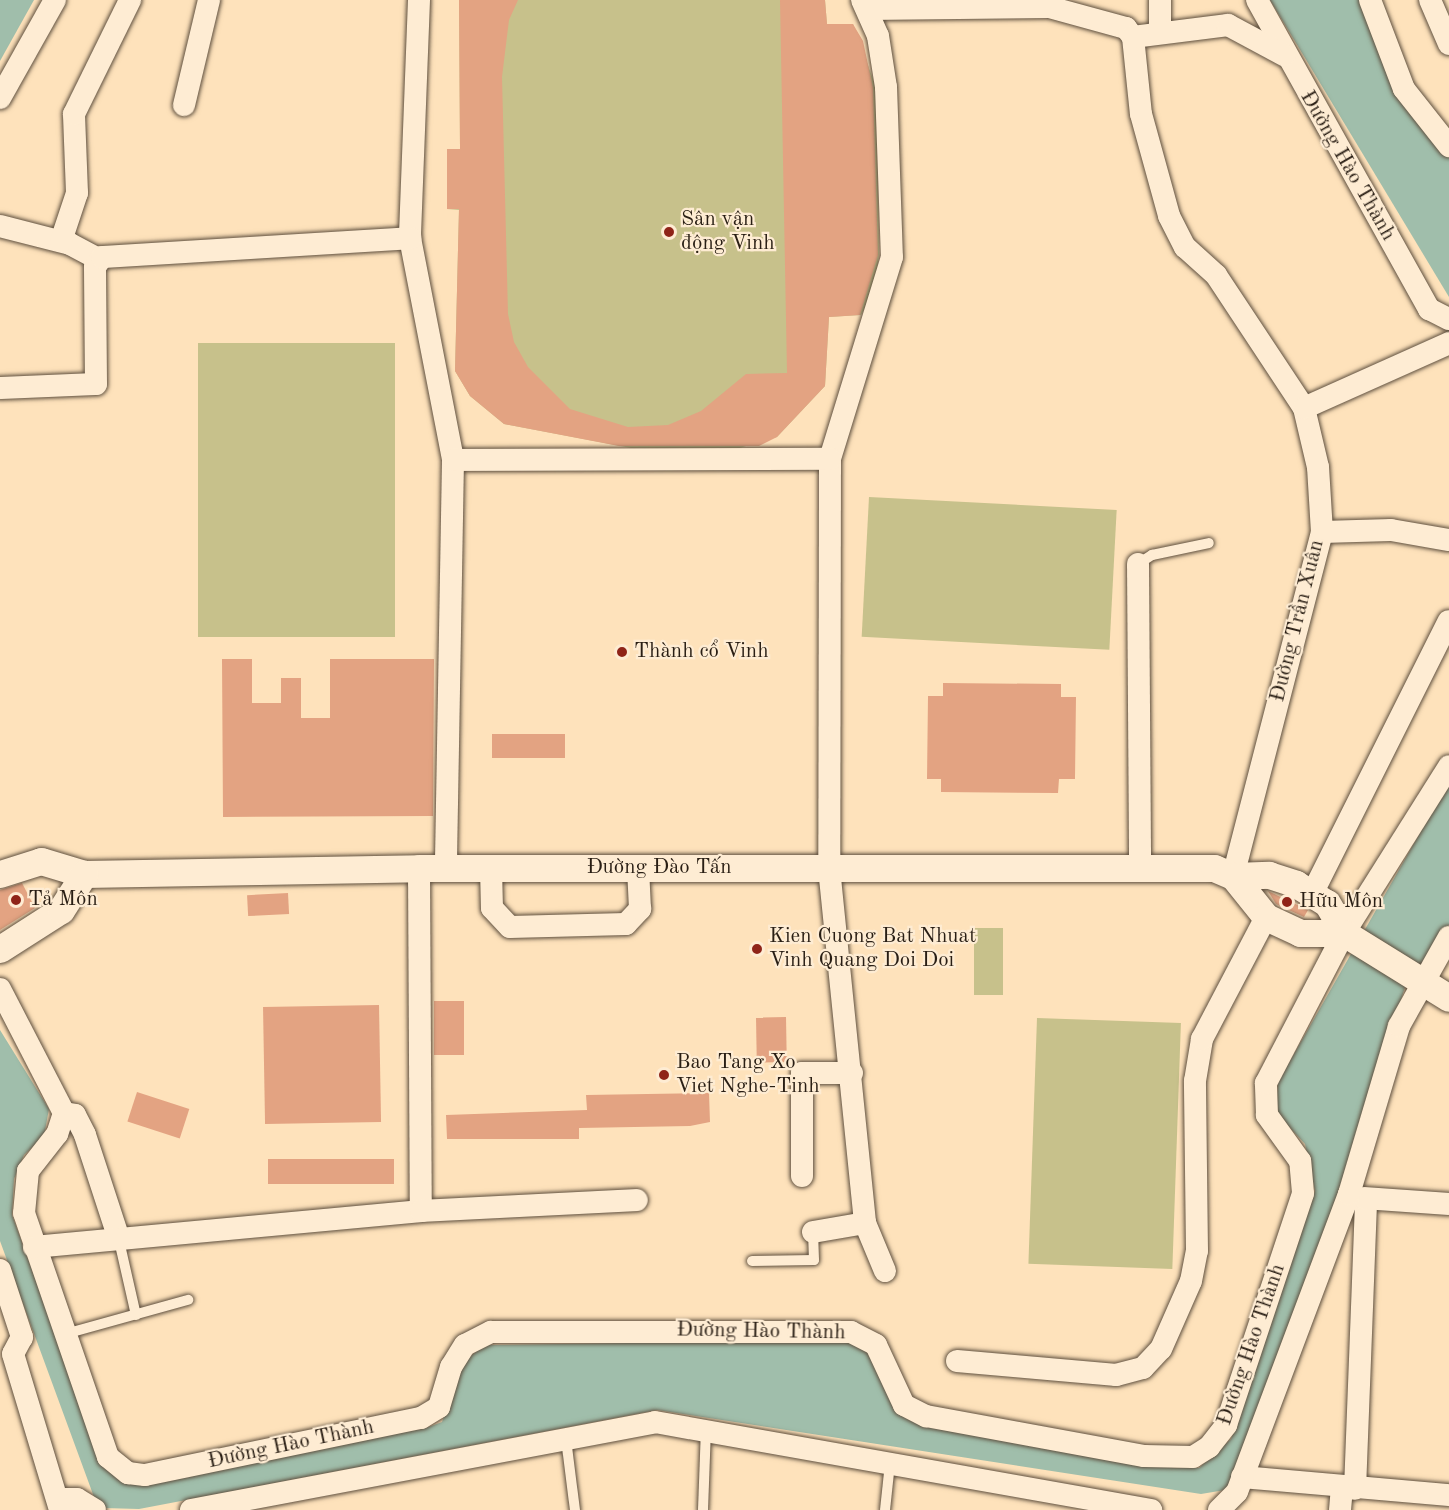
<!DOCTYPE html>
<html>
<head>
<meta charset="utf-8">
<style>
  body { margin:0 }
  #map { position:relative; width:1449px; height:1510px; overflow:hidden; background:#fee2bb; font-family:"Old Standard TT",serif }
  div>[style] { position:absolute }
  .green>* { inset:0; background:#c7c18b; transform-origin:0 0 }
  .water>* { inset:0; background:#a0beab }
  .building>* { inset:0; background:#e3a382; transform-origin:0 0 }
  .roads { filter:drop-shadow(0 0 2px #5e4f3e) drop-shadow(0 0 2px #5e4f3e) }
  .service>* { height:10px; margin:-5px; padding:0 5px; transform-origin:5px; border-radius:5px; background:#feecd3 }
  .minor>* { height:22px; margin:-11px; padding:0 11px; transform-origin:11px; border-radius:11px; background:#feecd3 }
  .tertiary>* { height:27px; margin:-13.5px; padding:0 13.5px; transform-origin:13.5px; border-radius:13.5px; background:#feecd3 }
  .dots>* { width:16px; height:16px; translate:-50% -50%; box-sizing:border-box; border:3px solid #feecd3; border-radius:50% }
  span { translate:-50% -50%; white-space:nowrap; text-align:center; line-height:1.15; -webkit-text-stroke:4.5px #feecd3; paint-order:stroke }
  .street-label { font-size:21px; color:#291e14 }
  .poi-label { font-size:21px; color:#291e14 }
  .left { translate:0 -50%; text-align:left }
</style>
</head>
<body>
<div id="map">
  <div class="green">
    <div style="clip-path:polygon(459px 0,825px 0,827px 24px,853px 24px,877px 90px,879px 254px,875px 289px,861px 315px,829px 317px,825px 386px,777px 437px,726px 452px,631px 448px,504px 424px,470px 396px,455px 371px,459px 210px,447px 209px,447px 149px,460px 149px)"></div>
    <div style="left:198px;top:343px;width:197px;height:294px"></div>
    <div style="left:869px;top:497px;width:248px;height:140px;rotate:3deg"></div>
    <div style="left:974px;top:928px;width:29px;height:67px"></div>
    <div style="left:1037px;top:1018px;width:144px;height:246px;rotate:2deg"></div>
  </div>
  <div class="water">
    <div style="clip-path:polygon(0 0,34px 0,0 61px)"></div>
    <div style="clip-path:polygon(1270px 0,1363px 0,1449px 156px,1449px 297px)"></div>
    <div style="clip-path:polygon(1449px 782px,1449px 925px,1405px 987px,1342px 1190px,1231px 1489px,1201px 1494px,657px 1410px,139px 1509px,104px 1508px,94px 1497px,0 1241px,0 1030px,49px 1109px,44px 1136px,24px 1155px,14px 1179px,12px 1215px,102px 1462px,112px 1474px,423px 1429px,442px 1422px,464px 1362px,484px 1345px,845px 1340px,860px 1342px,916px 1421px,1177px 1468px,1199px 1468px,1231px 1439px,1240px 1416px,1315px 1191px,1305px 1144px,1276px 1113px,1278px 1082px)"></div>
  </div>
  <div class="building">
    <div style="clip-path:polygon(459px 0,518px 0,509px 20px,502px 77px,508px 314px,514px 342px,528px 367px,570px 409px,628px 427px,668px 425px,701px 411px,746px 374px,787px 373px,780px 0,825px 0,827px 24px,853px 24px,863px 41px,873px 88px,878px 255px,860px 315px,829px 317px,825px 386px,777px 437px,759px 446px,619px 446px,504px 424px,470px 396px,455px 371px,459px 209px,447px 209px,447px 149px,460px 149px)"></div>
    <div style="clip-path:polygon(222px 659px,252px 659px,252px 703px,281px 703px,281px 678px,301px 678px,301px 718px,330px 718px,330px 659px,434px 659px,433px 816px,223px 817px)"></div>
    <div style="clip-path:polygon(943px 683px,1061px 684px,1061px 697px,1076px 697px,1075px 779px,1059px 779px,1058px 793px,941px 792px,941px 779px,927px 779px,928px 696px,943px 696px)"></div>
    <div style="left:492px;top:734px;width:73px;height:24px"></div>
    <div style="clip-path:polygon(22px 883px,35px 908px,0 930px,0 890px)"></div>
    <div style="clip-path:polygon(1268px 891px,1308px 910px,1304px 917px,1276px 904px)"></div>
    <div style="left:288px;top:893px;width:21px;height:41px;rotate:87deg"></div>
    <div style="left:434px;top:1001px;width:30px;height:54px"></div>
    <div style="left:379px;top:1005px;width:117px;height:116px;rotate:89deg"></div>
    <div style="left:786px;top:1017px;width:45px;height:30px;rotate:89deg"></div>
    <div style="left:137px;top:1092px;width:55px;height:31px;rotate:18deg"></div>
    <div style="clip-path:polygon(709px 1093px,710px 1122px,690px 1126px,579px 1128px,579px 1139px,447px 1139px,446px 1115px,587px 1110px,586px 1095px)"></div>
    <div style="left:394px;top:1159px;width:25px;height:126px;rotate:90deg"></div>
  </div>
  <div class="roads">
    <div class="service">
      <div style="left:1138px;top:564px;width:17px;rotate:-33deg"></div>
      <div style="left:1152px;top:555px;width:58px;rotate:-11.9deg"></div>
      <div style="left:118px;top:1236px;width:81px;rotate:77.2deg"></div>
      <div style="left:752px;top:1261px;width:62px;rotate:-0.9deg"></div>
      <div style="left:814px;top:1260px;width:28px;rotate:-92deg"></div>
      <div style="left:65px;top:1334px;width:128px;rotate:-15.5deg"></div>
      <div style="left:566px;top:1439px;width:72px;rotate:82.8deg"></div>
      <div style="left:703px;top:1510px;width:80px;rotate:-87.9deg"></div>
      <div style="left:885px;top:1510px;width:47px;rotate:-83.9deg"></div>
    </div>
    <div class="minor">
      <div style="left:419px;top:0;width:238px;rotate:92.2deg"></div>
      <div style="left:410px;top:238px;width:226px;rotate:79deg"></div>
      <div style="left:453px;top:460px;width:408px;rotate:91deg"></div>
      <div style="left:862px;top:0;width:39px;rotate:66deg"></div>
      <div style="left:878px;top:36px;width:52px;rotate:81.1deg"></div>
      <div style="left:886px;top:87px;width:170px;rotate:88deg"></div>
      <div style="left:892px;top:257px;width:211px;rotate:107.1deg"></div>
      <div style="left:830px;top:459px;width:409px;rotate:90.1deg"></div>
      <div style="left:829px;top:868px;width:357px;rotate:84.2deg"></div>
      <div style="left:865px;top:1223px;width:52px;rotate:67.4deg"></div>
      <div style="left:1160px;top:0;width:33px;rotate:90deg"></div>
      <div style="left:1257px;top:0;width:354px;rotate:60.9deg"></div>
      <div style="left:1429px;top:309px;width:22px;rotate:27deg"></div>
      <div style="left:1370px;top:0;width:95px;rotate:69.1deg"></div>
      <div style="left:1404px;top:89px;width:73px;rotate:51.7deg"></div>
      <div style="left:1430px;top:0;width:48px;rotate:66.6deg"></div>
      <div style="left:867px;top:9px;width:182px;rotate:-0.6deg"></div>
      <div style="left:1049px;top:7px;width:80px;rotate:15.3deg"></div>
      <div style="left:1126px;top:28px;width:11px;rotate:52deg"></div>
      <div style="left:1133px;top:37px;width:77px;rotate:84.1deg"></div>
      <div style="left:1141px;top:114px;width:106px;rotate:74.6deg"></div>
      <div style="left:1169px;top:216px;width:35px;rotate:63deg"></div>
      <div style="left:1185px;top:247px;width:42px;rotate:42.1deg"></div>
      <div style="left:1216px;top:275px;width:159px;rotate:56.5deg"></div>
      <div style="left:1304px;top:408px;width:61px;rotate:76.7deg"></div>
      <div style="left:1318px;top:467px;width:65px;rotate:86.5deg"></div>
      <div style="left:1322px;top:532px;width:355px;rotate:104.5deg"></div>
      <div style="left:1133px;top:37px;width:96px;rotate:-7.2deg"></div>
      <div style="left:1228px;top:25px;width:64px;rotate:28.2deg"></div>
      <div style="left:0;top:98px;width:112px;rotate:-60.7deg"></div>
      <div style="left:184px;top:105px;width:108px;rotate:-76.6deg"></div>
      <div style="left:0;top:226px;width:72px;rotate:14.4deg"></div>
      <div style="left:70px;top:244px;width:32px;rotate:28deg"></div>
      <div style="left:61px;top:241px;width:51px;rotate:-71.6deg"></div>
      <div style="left:77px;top:193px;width:79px;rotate:-92.2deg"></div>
      <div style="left:74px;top:114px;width:127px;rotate:-63.8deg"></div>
      <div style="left:0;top:388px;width:96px;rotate:-2.4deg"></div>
      <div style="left:96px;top:384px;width:117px;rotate:-90.5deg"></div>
      <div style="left:95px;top:267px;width:12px;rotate:-55deg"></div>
      <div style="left:102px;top:257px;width:309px;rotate:-3.5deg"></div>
      <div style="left:1304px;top:408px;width:159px;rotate:-24.1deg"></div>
      <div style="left:453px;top:460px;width:377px;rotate:-0.2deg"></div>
      <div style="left:1322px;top:532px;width:69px;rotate:-1.7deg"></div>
      <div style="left:1391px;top:530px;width:59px;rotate:9.8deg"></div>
      <div style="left:1138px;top:564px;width:302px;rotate:89.6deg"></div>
      <div style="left:419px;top:868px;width:343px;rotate:89.7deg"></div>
      <div style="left:491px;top:868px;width:40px;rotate:88.6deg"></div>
      <div style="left:492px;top:908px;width:26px;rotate:47deg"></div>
      <div style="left:510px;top:927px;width:116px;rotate:-1.5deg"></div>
      <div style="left:626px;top:924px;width:21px;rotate:-47deg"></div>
      <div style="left:640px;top:909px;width:41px;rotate:-92.8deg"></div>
      <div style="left:1312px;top:894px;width:305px;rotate:-63.4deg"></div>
      <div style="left:0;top:989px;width:140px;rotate:62.7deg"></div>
      <div style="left:64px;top:1113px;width:22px;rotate:108deg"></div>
      <div style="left:57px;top:1134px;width:47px;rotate:128.1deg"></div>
      <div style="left:28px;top:1171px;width:42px;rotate:95.4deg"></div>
      <div style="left:24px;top:1213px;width:258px;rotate:71deg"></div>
      <div style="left:108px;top:1457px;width:26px;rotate:39deg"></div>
      <div style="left:128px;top:1473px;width:17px;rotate:7deg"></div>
      <div style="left:145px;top:1475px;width:282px;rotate:-11.7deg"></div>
      <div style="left:421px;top:1418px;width:21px;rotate:-31deg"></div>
      <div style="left:439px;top:1407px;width:42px;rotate:-73.3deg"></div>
      <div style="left:451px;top:1367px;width:26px;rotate:-58deg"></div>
      <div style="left:465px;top:1345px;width:29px;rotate:-27deg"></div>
      <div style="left:491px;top:1332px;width:360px"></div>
      <div style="left:851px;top:1332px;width:28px;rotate:27deg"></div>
      <div style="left:876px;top:1345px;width:66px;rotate:65deg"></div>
      <div style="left:904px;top:1405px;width:25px;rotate:27deg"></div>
      <div style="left:926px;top:1416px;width:222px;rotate:10.4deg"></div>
      <div style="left:1144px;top:1456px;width:49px;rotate:1.2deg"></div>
      <div style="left:1193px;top:1457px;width:19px;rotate:-32deg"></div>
      <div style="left:1209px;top:1447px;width:28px;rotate:-52deg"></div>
      <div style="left:1226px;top:1425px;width:244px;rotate:-71.6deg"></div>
      <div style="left:1303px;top:1193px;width:32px;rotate:-95deg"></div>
      <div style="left:1300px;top:1161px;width:57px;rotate:-125.7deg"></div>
      <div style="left:1267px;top:1115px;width:32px;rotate:-92deg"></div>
      <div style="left:1266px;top:1083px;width:169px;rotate:-62.5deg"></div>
      <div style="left:1344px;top:933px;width:197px;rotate:-57.8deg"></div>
      <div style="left:64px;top:1113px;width:11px;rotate:10deg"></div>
      <div style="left:75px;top:1115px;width:22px;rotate:63deg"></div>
      <div style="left:85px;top:1135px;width:106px;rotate:71.9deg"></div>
      <div style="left:802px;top:1176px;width:103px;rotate:-90deg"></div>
      <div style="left:802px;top:1073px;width:50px"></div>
      <div style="left:1349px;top:1194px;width:19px;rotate:28deg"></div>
      <div style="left:1366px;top:1203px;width:286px;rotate:92.2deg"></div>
      <div style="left:1364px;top:1198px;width:85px;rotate:4deg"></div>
      <div style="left:813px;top:1232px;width:53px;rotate:-9.8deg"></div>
      <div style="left:34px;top:1247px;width:389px;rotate:-5.3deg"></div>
      <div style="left:421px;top:1211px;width:216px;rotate:-2.9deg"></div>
      <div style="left:0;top:1270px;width:71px;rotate:71.8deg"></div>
      <div style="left:22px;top:1337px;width:19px;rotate:118deg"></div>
      <div style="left:13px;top:1354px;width:163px;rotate:73.2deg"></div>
      <div style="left:957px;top:1361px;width:160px;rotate:5deg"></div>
      <div style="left:1116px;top:1375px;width:28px;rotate:-15deg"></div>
      <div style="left:1143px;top:1368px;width:26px;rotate:-47deg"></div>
      <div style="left:1161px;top:1349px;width:74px;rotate:-66.2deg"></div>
      <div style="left:1191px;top:1281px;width:31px;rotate:-79deg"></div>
      <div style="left:1197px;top:1251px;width:170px;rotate:-90.7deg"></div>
      <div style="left:1195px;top:1081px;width:43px;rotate:-80.5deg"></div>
      <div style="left:1202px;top:1039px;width:138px;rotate:-62.3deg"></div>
      <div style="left:1242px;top:1477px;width:208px;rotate:5deg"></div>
      <div style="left:61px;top:1499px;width:16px"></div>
      <div style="left:77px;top:1499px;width:21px;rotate:31deg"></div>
      <div style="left:191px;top:1510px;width:472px;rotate:-10.7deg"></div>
      <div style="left:655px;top:1422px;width:504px;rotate:10.06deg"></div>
      <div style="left:1219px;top:1510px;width:25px;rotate:-45deg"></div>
      <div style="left:1237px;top:1492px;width:318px;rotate:-69.4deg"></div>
      <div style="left:1349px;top:1194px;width:175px;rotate:-73.4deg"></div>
      <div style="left:1399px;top:1026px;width:102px;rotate:-60.7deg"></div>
      <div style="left:1340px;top:1510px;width:22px;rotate:-85deg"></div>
    </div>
    <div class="tertiary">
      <div style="left:0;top:874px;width:43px;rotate:-17.6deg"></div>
      <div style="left:41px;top:861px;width:45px;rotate:16.8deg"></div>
      <div style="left:84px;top:874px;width:335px;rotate:-1deg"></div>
      <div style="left:419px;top:868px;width:795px"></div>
      <div style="left:1214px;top:868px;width:21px;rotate:23deg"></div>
      <div style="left:1233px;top:876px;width:36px;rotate:-2deg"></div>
      <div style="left:1269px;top:875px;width:28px;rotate:18deg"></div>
      <div style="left:1296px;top:884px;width:36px;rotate:32deg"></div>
      <div style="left:1327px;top:903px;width:34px;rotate:60deg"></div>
      <div style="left:1344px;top:933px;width:123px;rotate:31.8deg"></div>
      <div style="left:1233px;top:876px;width:53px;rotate:51.2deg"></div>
      <div style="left:1266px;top:917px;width:38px;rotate:25deg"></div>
      <div style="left:1300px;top:933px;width:44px"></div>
      <div style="left:0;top:949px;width:72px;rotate:-32.6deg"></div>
      <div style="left:61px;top:910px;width:43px;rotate:-57.4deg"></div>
    </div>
  </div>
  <div class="dots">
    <div style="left:669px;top:232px;background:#8f2418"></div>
    <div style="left:622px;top:652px;background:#8f2418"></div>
    <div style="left:16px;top:900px;background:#8f2418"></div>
    <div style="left:1287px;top:902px;background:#8f2418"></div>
    <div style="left:757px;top:949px;background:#8f2418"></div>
    <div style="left:664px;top:1075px;background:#8f2418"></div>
  </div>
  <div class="street-label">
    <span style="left:1347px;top:166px;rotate:60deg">Đường Hào Thành</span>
    <span style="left:1298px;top:621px;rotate:-76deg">Đường Trần Xuân</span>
    <span style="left:659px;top:868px">Đường Đào Tấn</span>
    <span style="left:761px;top:1332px;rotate:1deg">Đường Hào Thành</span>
    <span style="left:1252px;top:1345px;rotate:-71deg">Đường Hào Thành</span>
    <span style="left:291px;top:1445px;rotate:-12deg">Đường Hào Thành</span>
  </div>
  <div class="poi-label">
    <span class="left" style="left:681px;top:232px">Sân vận<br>động Vinh</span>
    <span class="left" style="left:634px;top:652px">Thành cổ Vinh</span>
    <span class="left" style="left:28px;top:900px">Tả Môn</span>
    <span class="left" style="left:1299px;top:902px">Hữu Môn</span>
    <span class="left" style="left:769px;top:949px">Kien Cuong Bat Nhuat<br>Vinh Quang Doi Doi</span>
    <span class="left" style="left:676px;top:1075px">Bao Tang Xo<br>Viet Nghe-Tinh</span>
  </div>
</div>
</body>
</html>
